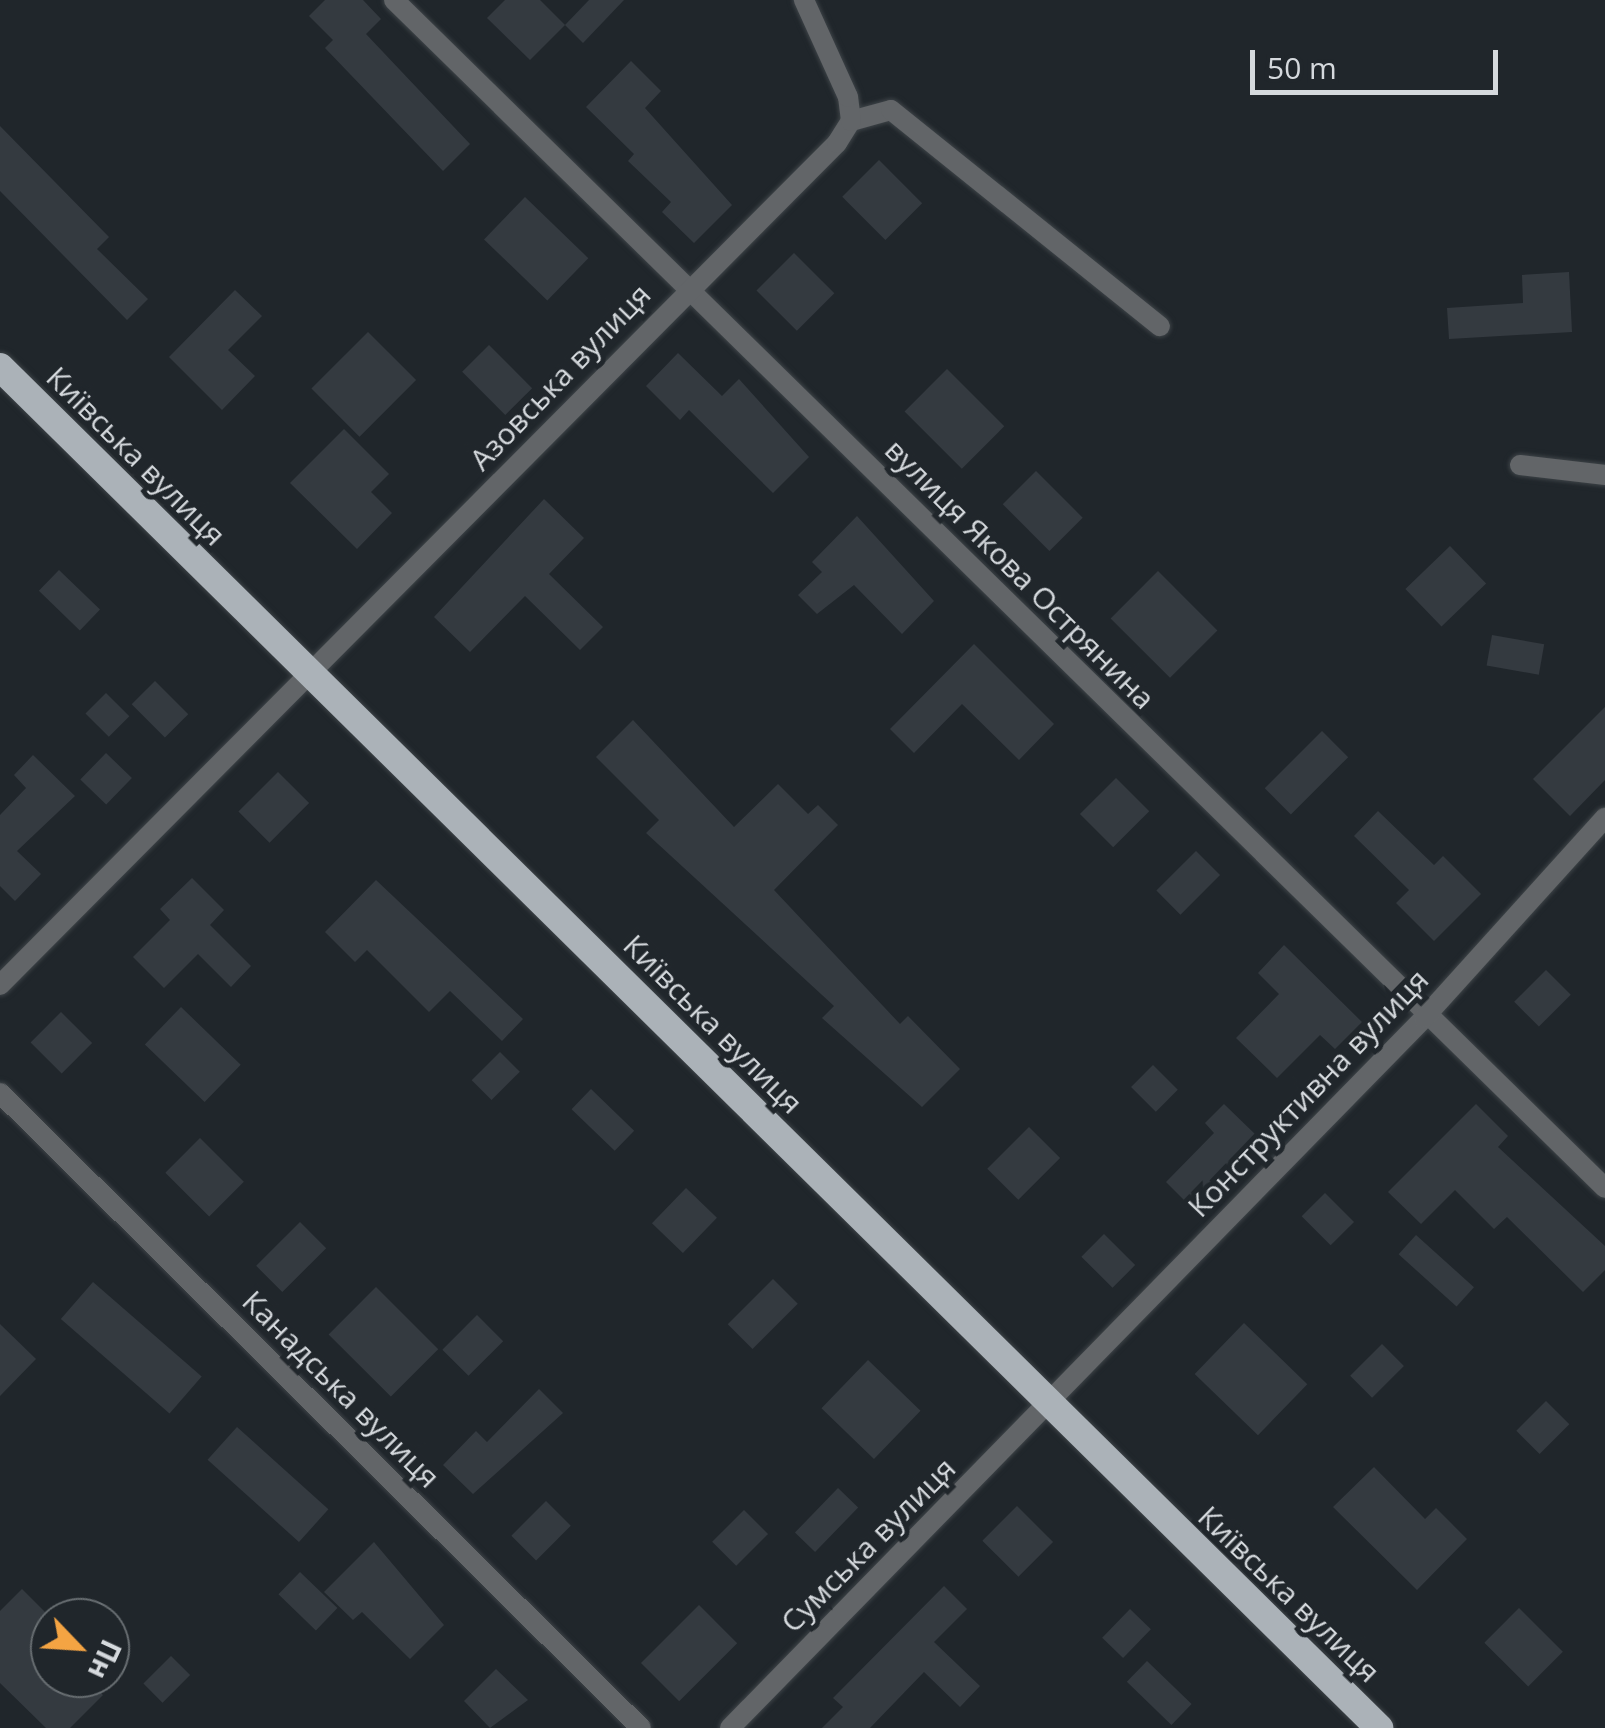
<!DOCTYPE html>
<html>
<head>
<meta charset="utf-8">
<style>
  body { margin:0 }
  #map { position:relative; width:1605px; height:1728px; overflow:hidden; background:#20262b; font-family:"Open Sans",sans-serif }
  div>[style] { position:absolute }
  .building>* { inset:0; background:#343a40; transform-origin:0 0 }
  .roads { filter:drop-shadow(0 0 2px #3d4347) drop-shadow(0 0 2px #3d4347) }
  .service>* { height:20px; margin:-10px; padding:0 10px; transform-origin:10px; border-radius:10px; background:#626568 }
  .minor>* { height:20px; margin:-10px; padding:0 10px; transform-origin:10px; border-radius:10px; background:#626568 }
  .trunk>* { height:28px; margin:-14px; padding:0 14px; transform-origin:14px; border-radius:14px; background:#abb2b8 }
  span { translate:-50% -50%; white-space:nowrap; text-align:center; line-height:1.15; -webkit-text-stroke:10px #20262b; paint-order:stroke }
  .street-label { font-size:30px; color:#d5d9dd }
  .north { position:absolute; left:30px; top:1598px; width:100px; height:100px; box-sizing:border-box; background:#20262b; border:2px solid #686e72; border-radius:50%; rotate:115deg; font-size:28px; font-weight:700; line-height:40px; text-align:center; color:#d5d9dd }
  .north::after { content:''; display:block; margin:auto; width:35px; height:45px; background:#f4a443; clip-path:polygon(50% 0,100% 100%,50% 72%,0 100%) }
  .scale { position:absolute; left:1250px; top:50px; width:248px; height:45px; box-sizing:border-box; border:5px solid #d5d9dd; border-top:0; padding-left:12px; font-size:30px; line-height:35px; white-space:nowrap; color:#d5d9dd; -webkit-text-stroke:8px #20262b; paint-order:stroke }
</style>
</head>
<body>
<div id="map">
  <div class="building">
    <div style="clip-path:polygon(325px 0,363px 0,381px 19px,366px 34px,470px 144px,443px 171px,325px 48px,333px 40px,309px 16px)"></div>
    <div style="clip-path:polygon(505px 0,540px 0,565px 25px,530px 60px,487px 18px)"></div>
    <div style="clip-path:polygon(589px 0,624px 0,583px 43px,565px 25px)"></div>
    <div style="clip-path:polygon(631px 61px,661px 91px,645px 108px,732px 205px,694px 243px,662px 212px,671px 202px,628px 161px,634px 154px,586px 107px)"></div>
    <div style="clip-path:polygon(0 126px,109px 237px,97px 249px,148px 299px,127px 320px,0 191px)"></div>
    <div style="left:879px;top:160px;width:61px;height:52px;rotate:45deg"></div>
    <div style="left:525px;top:197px;width:88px;height:59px;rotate:44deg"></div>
    <div style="left:794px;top:253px;width:57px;height:53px;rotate:45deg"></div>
    <div style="clip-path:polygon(1569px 272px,1572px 332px,1449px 339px,1447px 308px,1523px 303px,1522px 275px)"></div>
    <div style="clip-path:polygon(235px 290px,262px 316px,228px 350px,255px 376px,222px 410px,169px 357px)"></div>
    <div style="left:368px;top:332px;width:68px;height:80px;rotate:45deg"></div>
    <div style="left:489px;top:345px;width:61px;height:38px;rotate:45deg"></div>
    <div style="clip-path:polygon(678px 353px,722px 396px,739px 379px,809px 457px,773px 493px,689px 410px,680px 420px,646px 386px)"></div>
    <div style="left:947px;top:369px;width:81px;height:60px;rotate:45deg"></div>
    <div style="clip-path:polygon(344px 429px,389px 474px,371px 492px,392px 513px,357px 549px,290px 483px)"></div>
    <div style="left:1036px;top:471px;width:66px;height:47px;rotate:45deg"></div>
    <div style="clip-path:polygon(544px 499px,584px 538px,549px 574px,603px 627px,580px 650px,525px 596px,470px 652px,434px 617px)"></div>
    <div style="clip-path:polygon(857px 516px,934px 601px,902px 634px,854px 585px,817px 614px,798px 595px,822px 572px,812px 562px)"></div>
    <div style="left:1450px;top:546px;width:52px;height:62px;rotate:46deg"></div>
    <div style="left:59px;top:570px;width:57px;height:29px;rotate:44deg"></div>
    <div style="left:1158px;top:571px;width:84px;height:67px;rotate:45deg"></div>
    <div style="left:1492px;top:635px;width:53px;height:31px;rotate:10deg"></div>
    <div style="clip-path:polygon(974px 644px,1054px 724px,1019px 760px,962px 704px,914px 753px,890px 729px)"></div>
    <div style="left:155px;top:681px;width:47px;height:33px;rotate:45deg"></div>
    <div style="left:106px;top:693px;width:33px;height:29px;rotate:45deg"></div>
    <div style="clip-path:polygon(1605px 707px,1605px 780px,1570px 816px,1533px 779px)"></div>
    <div style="clip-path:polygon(633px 720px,734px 827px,778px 784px,808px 814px,818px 805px,838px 825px,774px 890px,900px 1024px,908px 1016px,960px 1069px,922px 1107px,822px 1018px,834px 1006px,646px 833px,659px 820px,596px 757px)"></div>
    <div style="left:1322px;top:731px;width:37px;height:81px;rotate:45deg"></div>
    <div style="left:106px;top:753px;width:36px;height:37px;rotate:44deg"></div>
    <div style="clip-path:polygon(33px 755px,75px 796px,17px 851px,41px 874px,15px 901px,0 886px,0 815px,26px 788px,14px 775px)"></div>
    <div style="left:278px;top:772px;width:44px;height:56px;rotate:45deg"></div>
    <div style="left:1116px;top:778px;width:47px;height:51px;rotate:45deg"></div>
    <div style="clip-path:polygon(1378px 811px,1434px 865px,1443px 856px,1481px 894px,1434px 941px,1396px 903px,1409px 890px,1354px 836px)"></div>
    <div style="left:1196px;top:851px;width:34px;height:56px;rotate:45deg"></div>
    <div style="clip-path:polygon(192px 878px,224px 910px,210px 925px,251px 966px,231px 987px,198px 954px,164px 988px,133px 957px,170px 920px,160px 909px)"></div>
    <div style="clip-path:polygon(376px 880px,523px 1019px,502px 1041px,450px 991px,429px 1012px,367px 950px,355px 962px,325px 932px)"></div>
    <div style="clip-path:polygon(1284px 945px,1362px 1022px,1335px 1049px,1320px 1035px,1277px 1078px,1236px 1038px,1279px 994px,1258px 973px)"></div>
    <div style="left:1546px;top:970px;width:35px;height:45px;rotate:45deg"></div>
    <div style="left:181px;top:1007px;width:83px;height:52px;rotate:44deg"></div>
    <div style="left:61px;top:1012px;width:44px;height:43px;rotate:45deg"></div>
    <div style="left:500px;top:1052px;width:28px;height:40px;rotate:45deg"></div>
    <div style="left:1153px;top:1065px;width:35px;height:31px;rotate:45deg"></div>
    <div style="left:591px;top:1089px;width:60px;height:28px;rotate:44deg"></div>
    <div style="clip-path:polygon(1224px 1104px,1257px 1136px,1191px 1207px,1166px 1182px,1214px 1133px,1205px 1123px)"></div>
    <div style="clip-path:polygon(1476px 1104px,1508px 1136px,1498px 1147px,1605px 1246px,1605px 1270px,1583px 1292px,1507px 1217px,1494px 1229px,1455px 1190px,1421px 1224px,1388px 1192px)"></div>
    <div style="left:1029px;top:1127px;width:44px;height:59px;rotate:45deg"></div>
    <div style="left:200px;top:1138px;width:62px;height:49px;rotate:45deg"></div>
    <div style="left:686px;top:1188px;width:43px;height:49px;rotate:44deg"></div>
    <div style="left:1325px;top:1193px;width:41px;height:33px;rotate:45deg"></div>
    <div style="left:300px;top:1222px;width:37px;height:62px;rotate:45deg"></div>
    <div style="left:1104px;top:1234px;width:44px;height:32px;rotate:45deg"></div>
    <div style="left:1416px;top:1235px;width:78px;height:26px;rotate:42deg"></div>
    <div style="left:773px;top:1279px;width:35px;height:64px;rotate:45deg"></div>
    <div style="left:93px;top:1282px;width:144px;height:49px;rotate:41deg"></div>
    <div style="left:376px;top:1287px;width:88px;height:67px;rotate:45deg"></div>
    <div style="left:477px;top:1315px;width:37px;height:49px;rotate:45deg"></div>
    <div style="left:1244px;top:1323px;width:88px;height:71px;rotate:44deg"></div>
    <div style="clip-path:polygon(0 1324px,36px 1359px,0 1396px)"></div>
    <div style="left:1382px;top:1344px;width:31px;height:45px;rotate:45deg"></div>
    <div style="left:868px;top:1360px;width:73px;height:67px;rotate:44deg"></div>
    <div style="clip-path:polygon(539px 1389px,563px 1413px,473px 1494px,443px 1465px,476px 1431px,487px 1442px)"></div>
    <div style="left:1546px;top:1401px;width:33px;height:42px;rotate:45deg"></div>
    <div style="left:237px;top:1427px;width:123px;height:44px;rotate:42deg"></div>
    <div style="clip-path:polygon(1374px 1467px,1425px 1519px,1436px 1508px,1467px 1539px,1417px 1590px,1333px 1507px)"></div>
    <div style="left:838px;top:1488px;width:28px;height:62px;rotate:44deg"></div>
    <div style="left:546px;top:1501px;width:35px;height:49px;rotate:45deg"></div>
    <div style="left:1017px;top:1506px;width:51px;height:49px;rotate:45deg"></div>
    <div style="left:744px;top:1510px;width:34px;height:45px;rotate:45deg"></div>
    <div style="clip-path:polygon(374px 1542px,444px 1625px,410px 1659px,362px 1612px,353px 1620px,324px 1592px)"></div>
    <div style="left:300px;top:1572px;width:52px;height:31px;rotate:44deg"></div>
    <div style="clip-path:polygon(944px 1586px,967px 1609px,934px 1642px,980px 1686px,960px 1707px,924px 1672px,870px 1728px,822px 1728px,843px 1707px,833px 1698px)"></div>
    <div style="clip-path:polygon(22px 1589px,50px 1617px,50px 1678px,85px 1678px,103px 1695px,70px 1728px,46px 1728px,0 1683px,0 1611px)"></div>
    <div style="left:699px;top:1605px;width:54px;height:82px;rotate:45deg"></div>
    <div style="left:1519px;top:1608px;width:62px;height:49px;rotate:45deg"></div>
    <div style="left:1130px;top:1609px;width:29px;height:40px;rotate:44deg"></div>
    <div style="left:171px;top:1656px;width:27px;height:39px;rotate:45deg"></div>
    <div style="left:1147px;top:1661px;width:62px;height:29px;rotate:44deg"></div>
    <div style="clip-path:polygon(496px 1669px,528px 1700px,490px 1728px,464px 1701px)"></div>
  </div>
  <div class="roads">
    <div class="service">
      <div style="left:851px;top:121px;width:41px;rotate:-15.4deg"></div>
      <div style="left:891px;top:110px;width:345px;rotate:38.8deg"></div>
    </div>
    <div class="minor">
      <div style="left:394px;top:0;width:1696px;rotate:44.45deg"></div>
      <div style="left:1520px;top:465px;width:86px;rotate:6.7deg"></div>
      <div style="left:0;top:985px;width:1187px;rotate:-45.17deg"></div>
      <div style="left:837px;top:143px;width:26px;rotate:-58deg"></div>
      <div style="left:851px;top:121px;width:24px;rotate:-97deg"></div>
      <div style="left:848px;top:97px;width:107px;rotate:-114.4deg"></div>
      <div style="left:0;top:1093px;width:902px;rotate:44.73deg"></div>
      <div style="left:730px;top:1728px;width:993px;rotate:-45.65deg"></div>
      <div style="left:1424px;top:1018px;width:270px;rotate:-47.9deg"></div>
    </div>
    <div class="trunk">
      <div style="left:0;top:367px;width:1938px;rotate:44.62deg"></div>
    </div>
  </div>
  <div class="street-label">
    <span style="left:560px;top:377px;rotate:-46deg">Азовська вулиця</span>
    <span style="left:136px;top:456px;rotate:45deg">Київська вулиця</span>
    <span style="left:1020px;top:574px;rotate:45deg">вулиця Якова Острянина</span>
    <span style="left:713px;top:1024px;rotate:45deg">Київська вулиця</span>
    <span style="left:1308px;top:1093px;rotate:-46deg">Конструктивна вулиця</span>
    <span style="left:341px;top:1389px;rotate:45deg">Канадська вулиця</span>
    <span style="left:868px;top:1545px;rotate:-45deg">Сумська вулиця</span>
    <span style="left:1289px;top:1594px;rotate:44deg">Київська вулиця</span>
  </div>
  <div class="north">Пн</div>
  <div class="scale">50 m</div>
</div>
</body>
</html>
